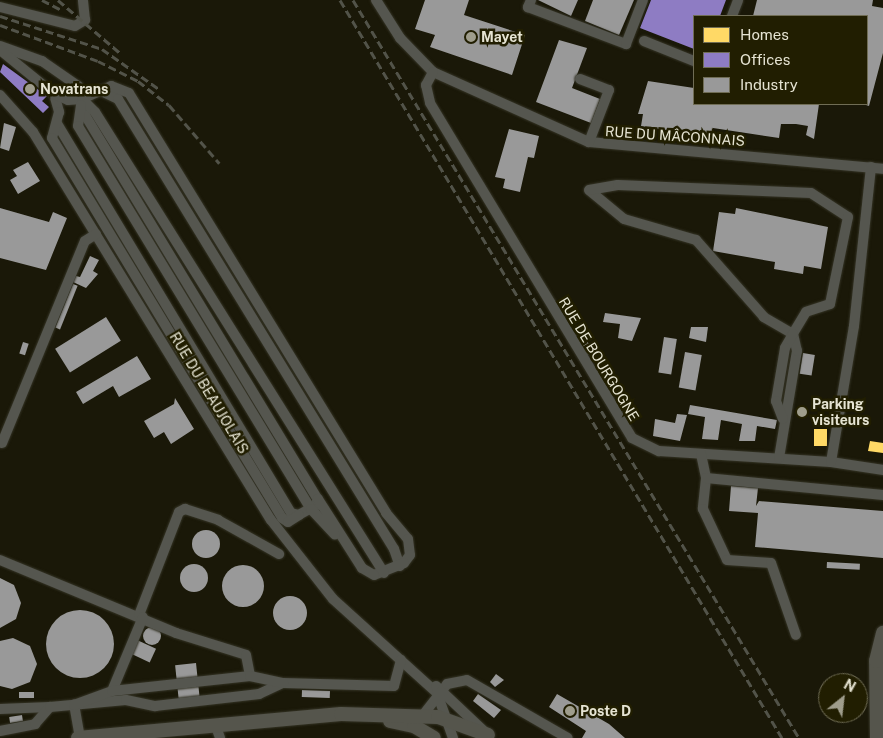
<!DOCTYPE html>
<html>
<head>
<meta charset="utf-8">
<style>
  body { margin:0 }
  #map { position:relative; width:883px; height:738px; overflow:hidden; background:#1a1808; font-family:"Public Sans",sans-serif }
  div>[style] { position:absolute }
  .homes>* { inset:0; background:#ffd966; transform-origin:0 0 }
  .offices>* { inset:0; background:#8e7cc3 }
  .industry>* { inset:0; background:#999; transform-origin:0 0 }
  .round { border-radius:50% }
  .roads { filter:drop-shadow(0 0 1px #353426) drop-shadow(0 0 1px #353426) }
  .minor>* { height:10px; margin:-5px; padding:0 5px; transform-origin:5px; border-radius:5px; background:#55564f }
  .major>* { height:14px; margin:-7px; padding:0 7px; transform-origin:7px; border-radius:7px; background:#55554c }
  .rail>* { height:3px; margin-top:-1.5px; transform-origin:0; background:repeating-linear-gradient(90deg,#525349 0 8px,transparent 0 12px) }
  .dots>* { width:14px; height:14px; translate:-50% -50%; box-sizing:border-box; border:2px solid #211e01; border-radius:50% }
  span { translate:-50% -50%; white-space:nowrap; text-align:center; line-height:1.15; -webkit-text-stroke:5px #211e01; paint-order:stroke }
  .poi-label { font-size:14px; color:#e6e4d3; font-weight:700 }
  .left { translate:0 -50%; text-align:left }
  .street-label { font-size:14px; color:#e6e4d3 }
  .legend { position:absolute; left:693px; top:15px; width:175px; height:90px; box-sizing:border-box; background:#211e01; border:1px solid #706d55; margin:0; padding:6px 9px; list-style:none; font-size:15px; color:#e6e4d3 }
  .legend li { display:flex; align-items:center; gap:10px; height:25px }
  .legend b { width:25px; border:1px solid #706d55 }
  .north { position:absolute; left:818px; top:673px; width:50px; height:50px; box-sizing:border-box; background:#211e01; border:1px solid #706d55; border-radius:50%; rotate:29deg; font-size:14px; font-weight:700; line-height:20px; text-align:center; color:#e6e4d3 }
  .north::after { content:''; display:block; margin:auto; width:18px; height:22px; background:#9f9d8c; clip-path:polygon(50% 0,100% 100%,50% 72%,0 100%) }
</style>
</head>
<body>
<div id="map">
  <div class="homes">
    <div style="left:814px;top:429px;width:13px;height:17px"></div>
    <div style="clip-path:polygon(870px 441px,883px 443px,883px 453px,868px 451px)"></div>
  </div>
  <div class="offices">
    <div style="clip-path:polygon(651px 0,726px 0,720px 16px,694px 16px,694px 49px,640px 28px)"></div>
    <div style="clip-path:polygon(3px 64px,47px 96px,42px 101px,49px 107px,43px 113px,0 72px)"></div>
  </div>
  <div class="industry">
    <div style="clip-path:polygon(425px 0,469px 0,464px 15px,525px 35px,512px 75px,430px 47px,435px 35px,415px 29px)"></div>
    <div style="clip-path:polygon(538px 0,578px 0,571px 16px)"></div>
    <div style="clip-path:polygon(593px 0,634px 0,619px 35px,585px 21px)"></div>
    <div style="clip-path:polygon(757px 0,873px 0,872px 6px,883px 8px,883px 53px,869px 106px,863px 104px,867px 104px,867px 16px,753px 16px)"></div>
    <div style="clip-path:polygon(559px 40px,587px 48px,572px 88px,600px 99px,591px 123px,536px 102px)"></div>
    <div style="clip-path:polygon(648px 81px,694px 88px,694px 104px,819px 104px,814px 139px,806px 135px,808px 126px,796px 124px,781px 124px,779px 138px,713px 128px,711px 137px,641px 126px,643px 114px,638px 114px)"></div>
    <div style="clip-path:polygon(4px 123px,16px 127px,9px 151px,0 148px)"></div>
    <div style="clip-path:polygon(509px 129px,539px 136px,534px 158px,528px 157px,520px 192px,503px 188px,505px 179px,495px 177px)"></div>
    <div style="clip-path:polygon(28px 162px,40px 181px,18px 194px,10px 180px,17px 176px,13px 170px)"></div>
    <div style="clip-path:polygon(0 208px,49px 222px,53px 212px,67px 218px,46px 270px,0 258px)"></div>
    <div style="clip-path:polygon(736px 208px,828px 227px,821px 269px,804px 266px,803px 274px,774px 269px,775px 262px,713px 251px,719px 212px,735px 214px)"></div>
    <div style="clip-path:polygon(90px 256px,99px 260px,93px 271px,98px 274px,86px 288px,73px 282px,76px 276px,80px 277px)"></div>
    <div style="left:73px;top:284px;width:5px;height:47px;rotate:22deg"></div>
    <div style="clip-path:polygon(605px 313px,641px 318px,632px 341px,618px 338px,620px 324px,603px 322px)"></div>
    <div style="left:106px;top:317px;width:28px;height:60px;rotate:58deg"></div>
    <div style="clip-path:polygon(691px 327px,708px 327px,706px 342px,689px 338px)"></div>
    <div style="clip-path:polygon(584px 336px,594px 352px,587px 355px,578px 339px)"></div>
    <div style="left:664px;top:337px;width:13px;height:36px;rotate:9deg"></div>
    <div style="left:23px;top:342px;width:6px;height:12px;rotate:18deg"></div>
    <div style="left:685px;top:352px;width:17px;height:36px;rotate:10deg"></div>
    <div style="left:803px;top:353px;width:12px;height:21px;rotate:9deg"></div>
    <div style="clip-path:polygon(137px 356px,151px 379px,119px 397px,113px 386px,83px 404px,76px 392px)"></div>
    <div style="clip-path:polygon(175px 398px,194px 429px,171px 444px,164px 432px,154px 438px,144px 421px,174px 404px)"></div>
    <div style="clip-path:polygon(690px 405px,777px 420px,775px 429px,757px 426px,755px 441px,739px 441px,742px 424px,721px 420px,718px 440px,702px 439px,705px 417px,688px 414px)"></div>
    <div style="clip-path:polygon(677px 414px,687px 415px,680px 441px,653px 436px,655px 419px,675px 423px)"></div>
    <div style="clip-path:polygon(731px 486px,758px 488px,756px 506px,759px 501px,883px 511px,883px 558px,755px 547px,758px 513px,729px 511px)"></div>
    <div class="round" style="left:192px;top:530px;width:28px;height:28px"></div>
    <div style="left:827px;top:562px;width:33px;height:6px;rotate:3deg"></div>
    <div class="round" style="left:180px;top:564px;width:28px;height:28px"></div>
    <div class="round" style="left:222px;top:565px;width:42px;height:42px"></div>
    <div style="clip-path:polygon(0 578px,14px 585px,21px 603px,16px 619px,0 628px)"></div>
    <div class="round" style="left:273px;top:596px;width:34px;height:34px"></div>
    <div class="round" style="left:46px;top:610px;width:68px;height:68px"></div>
    <div class="round" style="left:143px;top:627px;width:18px;height:18px"></div>
    <div style="clip-path:polygon(13px 638px,30px 646px,37px 664px,30px 682px,12px 689px,0 686px,0 641px)"></div>
    <div style="left:137px;top:640px;width:21px;height:15px;rotate:25deg"></div>
    <div style="left:196px;top:663px;width:36px;height:21px;rotate:84deg"></div>
    <div style="clip-path:polygon(496px 674px,504px 680px,495px 687px,490px 682px)"></div>
    <div style="left:302px;top:690px;width:28px;height:7px;rotate:2deg"></div>
    <div style="left:34px;top:692px;width:6px;height:15px;rotate:90deg"></div>
    <div style="clip-path:polygon(478px 694px,501px 710px,494px 718px,473px 701px)"></div>
    <div style="clip-path:polygon(557px 694px,609px 724px,625px 738px,582px 738px,586px 731px,549px 707px)"></div>
    <div style="left:22px;top:715px;width:6px;height:13px;rotate:81deg"></div>
  </div>
  <div class="roads">
    <div class="minor">
      <div style="left:376px;top:0;width:45px;rotate:57.7deg"></div>
      <div style="left:400px;top:38px;width:47px;rotate:45.9deg"></div>
      <div style="left:433px;top:72px;width:171px;rotate:24.2deg"></div>
      <div style="left:589px;top:142px;width:295px;rotate:5.2deg"></div>
      <div style="left:531px;top:0;width:8px;rotate:113deg"></div>
      <div style="left:528px;top:7px;width:105px;rotate:20.7deg"></div>
      <div style="left:626px;top:44px;width:47px;rotate:-68.9deg"></div>
      <div style="left:0;top:7px;width:77px;rotate:14.2deg"></div>
      <div style="left:75px;top:26px;width:12px;rotate:-31deg"></div>
      <div style="left:85px;top:20px;width:20px;rotate:-96deg"></div>
      <div style="left:732px;top:16px;width:17px;rotate:-69deg"></div>
      <div style="left:644px;top:41px;width:54px;rotate:21.8deg"></div>
      <div style="left:0;top:46px;width:45px;rotate:19.7deg"></div>
      <div style="left:42px;top:61px;width:44px;rotate:34.8deg"></div>
      <div style="left:78px;top:86px;width:30px;rotate:76deg"></div>
      <div style="left:85px;top:115px;width:449px;rotate:58.8deg"></div>
      <div style="left:318px;top:499px;width:8px;rotate:113deg"></div>
      <div style="left:315px;top:506px;width:18px;rotate:151deg"></div>
      <div style="left:299px;top:515px;width:8px;rotate:-166deg"></div>
      <div style="left:291px;top:513px;width:454px;rotate:-121deg"></div>
      <div style="left:0;top:50px;width:70px;rotate:39.2deg"></div>
      <div style="left:54px;top:94px;width:19px;rotate:74deg"></div>
      <div style="left:59px;top:112px;width:27px;rotate:105deg"></div>
      <div style="left:52px;top:138px;width:444px;rotate:58.8deg"></div>
      <div style="left:282px;top:518px;width:7px;rotate:34deg"></div>
      <div style="left:288px;top:522px;width:13px;rotate:-32deg"></div>
      <div style="left:433px;top:72px;width:15px;rotate:118deg"></div>
      <div style="left:426px;top:85px;width:18px;rotate:77deg"></div>
      <div style="left:430px;top:103px;width:391px;rotate:58.9deg"></div>
      <div style="left:632px;top:438px;width:30px;rotate:26deg"></div>
      <div style="left:659px;top:451px;width:172px;rotate:3.7deg"></div>
      <div style="left:831px;top:462px;width:53px;rotate:8.7deg"></div>
      <div style="left:580px;top:79px;width:31px;rotate:21deg"></div>
      <div style="left:609px;top:90px;width:56px;rotate:111deg"></div>
      <div style="left:99px;top:90px;width:21px;rotate:25deg"></div>
      <div style="left:118px;top:99px;width:528px;rotate:58.48deg"></div>
      <div style="left:394px;top:549px;width:18px;rotate:71deg"></div>
      <div style="left:54px;top:94px;width:15px;rotate:23deg"></div>
      <div style="left:68px;top:100px;width:14px;rotate:-4deg"></div>
      <div style="left:82px;top:99px;width:32px;rotate:-24deg"></div>
      <div style="left:111px;top:86px;width:19px;rotate:21deg"></div>
      <div style="left:129px;top:93px;width:492px;rotate:58.5deg"></div>
      <div style="left:386px;top:513px;width:34px;rotate:50deg"></div>
      <div style="left:408px;top:539px;width:16px;rotate:83deg"></div>
      <div style="left:410px;top:555px;width:10px;rotate:127deg"></div>
      <div style="left:404px;top:563px;width:32px;rotate:158deg"></div>
      <div style="left:374px;top:575px;width:14px;rotate:-150deg"></div>
      <div style="left:362px;top:568px;width:82px;rotate:-122.5deg"></div>
      <div style="left:0;top:95px;width:50px;rotate:48.3deg"></div>
      <div style="left:33px;top:132px;width:455px;rotate:58.5deg"></div>
      <div style="left:271px;top:520px;width:100px;rotate:51.9deg"></div>
      <div style="left:333px;top:599px;width:140px;rotate:42.1deg"></div>
      <div style="left:437px;top:693px;width:48px;rotate:70.4deg"></div>
      <div style="left:82px;top:99px;width:18px;rotate:45deg"></div>
      <div style="left:95px;top:112px;width:544px;rotate:57.92deg"></div>
      <div style="left:81px;top:105px;width:21px;rotate:98deg"></div>
      <div style="left:78px;top:126px;width:448px;rotate:58.7deg"></div>
      <div style="left:311px;top:509px;width:35px;rotate:47deg"></div>
      <div style="left:2px;top:443px;width:218px;rotate:-67.7deg"></div>
      <div style="left:85px;top:241px;width:13px;rotate:-32deg"></div>
      <div style="left:701px;top:454px;width:25px;rotate:78deg"></div>
      <div style="left:706px;top:478px;width:31px;rotate:96deg"></div>
      <div style="left:703px;top:509px;width:56px;rotate:64.8deg"></div>
      <div style="left:727px;top:560px;width:44px;rotate:3.9deg"></div>
      <div style="left:771px;top:563px;width:76px;rotate:70.9deg"></div>
      <div style="left:779px;top:458px;width:109px;rotate:-80.5deg"></div>
      <div style="left:797px;top:351px;width:17px;rotate:-103deg"></div>
      <div style="left:793px;top:334px;width:34px;rotate:-150deg"></div>
      <div style="left:764px;top:317px;width:103px;rotate:-131.4deg"></div>
      <div style="left:696px;top:240px;width:75px;rotate:-163.7deg"></div>
      <div style="left:624px;top:219px;width:45px;rotate:-140.4deg"></div>
      <div style="left:589px;top:190px;width:29px;rotate:-10deg"></div>
      <div style="left:618px;top:185px;width:193px;rotate:2.4deg"></div>
      <div style="left:811px;top:193px;width:44px;rotate:33deg"></div>
      <div style="left:848px;top:217px;width:89px;rotate:101.7deg"></div>
      <div style="left:830px;top:304px;width:25px;rotate:162deg"></div>
      <div style="left:806px;top:312px;width:26px;rotate:121deg"></div>
      <div style="left:793px;top:334px;width:16px;rotate:120deg"></div>
      <div style="left:785px;top:348px;width:54px;rotate:99.6deg"></div>
      <div style="left:776px;top:401px;width:19px;rotate:69deg"></div>
      <div style="left:831px;top:462px;width:138px;rotate:-80.4deg"></div>
      <div style="left:854px;top:326px;width:160px;rotate:-83.9deg"></div>
      <div style="left:706px;top:478px;width:178px;rotate:5.5deg"></div>
      <div style="left:0;top:560px;width:191px;rotate:22.5deg"></div>
      <div style="left:176px;top:633px;width:73px;rotate:17.4deg"></div>
      <div style="left:246px;top:655px;width:21px;rotate:79deg"></div>
      <div style="left:139px;top:615px;width:110px;rotate:-68.8deg"></div>
      <div style="left:179px;top:512px;width:7px;rotate:-27deg"></div>
      <div style="left:185px;top:509px;width:35px;rotate:18deg"></div>
      <div style="left:218px;top:520px;width:70px;rotate:29.1deg"></div>
      <div style="left:436px;top:686px;width:70px;rotate:43.3deg"></div>
      <div style="left:112px;top:691px;width:80px;rotate:-67.3deg"></div>
      <div style="left:0;top:709px;width:50px;rotate:-2.3deg"></div>
      <div style="left:423px;top:715px;width:39px;rotate:-52deg"></div>
      <div style="left:447px;top:684px;width:20px;rotate:-11deg"></div>
      <div style="left:467px;top:680px;width:116px;rotate:29.9deg"></div>
      <div style="left:215px;top:724px;width:15px;rotate:70deg"></div>
      <div style="left:0;top:731px;width:36px;rotate:-11deg"></div>
      <div style="left:35px;top:724px;width:23px;rotate:-49deg"></div>
      <div style="left:50px;top:707px;width:76px;rotate:-5.3deg"></div>
      <div style="left:126px;top:700px;width:30px;rotate:12deg"></div>
      <div style="left:155px;top:706px;width:105px;rotate:-6.6deg"></div>
      <div style="left:259px;top:694px;width:26px;rotate:-25deg"></div>
      <div style="left:283px;top:683px;width:111px;rotate:1.5deg"></div>
      <div style="left:394px;top:686px;width:27px;rotate:-75deg"></div>
      <div style="left:80px;top:738px;width:34px;rotate:-100deg"></div>
      <div style="left:74px;top:705px;width:40px;rotate:-20.2deg"></div>
      <div style="left:112px;top:691px;width:139px;rotate:-6.2deg"></div>
      <div style="left:250px;top:676px;width:34px;rotate:12deg"></div>
    </div>
    <div class="major">
      <div style="left:390px;top:721px;width:25px;rotate:12deg"></div>
      <div style="left:414px;top:726px;width:23px;rotate:31deg"></div>
      <div style="left:78px;top:738px;width:264px;rotate:-5.2deg"></div>
      <div style="left:341px;top:714px;width:97px;rotate:1.8deg"></div>
      <div style="left:438px;top:717px;width:53px;rotate:19.8deg"></div>
      <div style="left:877px;top:738px;width:77px;rotate:-90.7deg"></div>
      <div style="left:876px;top:661px;width:29px;rotate:-76deg"></div>
    </div>
  </div>
  <div class="rail">
    <div style="left:42px;top:0;width:20px;rotate:27deg"></div>
    <div style="left:58px;top:0;width:82px;rotate:40.5deg"></div>
    <div style="left:340px;top:0;width:860px;rotate:59.08deg"></div>
    <div style="left:353px;top:0;width:862px;rotate:58.85deg"></div>
    <div style="left:0;top:16px;width:107px;rotate:17.9deg"></div>
    <div style="left:102px;top:49px;width:70px;rotate:35.1deg"></div>
    <div style="left:0;top:25px;width:104px;rotate:20.2deg"></div>
    <div style="left:98px;top:61px;width:45px;rotate:26.6deg"></div>
    <div style="left:138px;top:81px;width:39px;rotate:38deg"></div>
    <div style="left:169px;top:105px;width:77px;rotate:49.2deg"></div>
  </div>
  <div class="dots">
    <div style="left:471px;top:37px;background:#9f9d8c"></div>
    <div style="left:30px;top:89px;background:#9f9d8c"></div>
    <div style="left:802px;top:412px;background:#9f9d8c"></div>
    <div style="left:570px;top:711px;background:#9f9d8c"></div>
  </div>
  <div class="poi-label">
    <span class="left" style="left:481px;top:37px">Mayet</span>
    <span class="left" style="left:40px;top:89px">Novatrans</span>
    <span class="left" style="left:812px;top:412px">Parking<br>visiteurs</span>
    <span class="left" style="left:580px;top:711px">Poste D</span>
  </div>
  <div class="street-label">
    <span style="left:675px;top:136px;rotate:4deg">RUE DU MÂCONNAIS</span>
    <span style="left:599px;top:359px;rotate:59deg">RUE DE BOURGOGNE</span>
    <span style="left:209px;top:393px;rotate:59deg">RUE DU BEAUJOLAIS</span>
  </div>
  <ul class="legend">
  <li><b style="height:14px;background:#ffd966"></b>Homes</li>
  <li><b style="height:14px;background:#8e7cc3"></b>Offices</li>
  <li><b style="height:14px;background:#999"></b>Industry</li>
  </ul>
  <div class="north">N</div>
</div>
</body>
</html>
